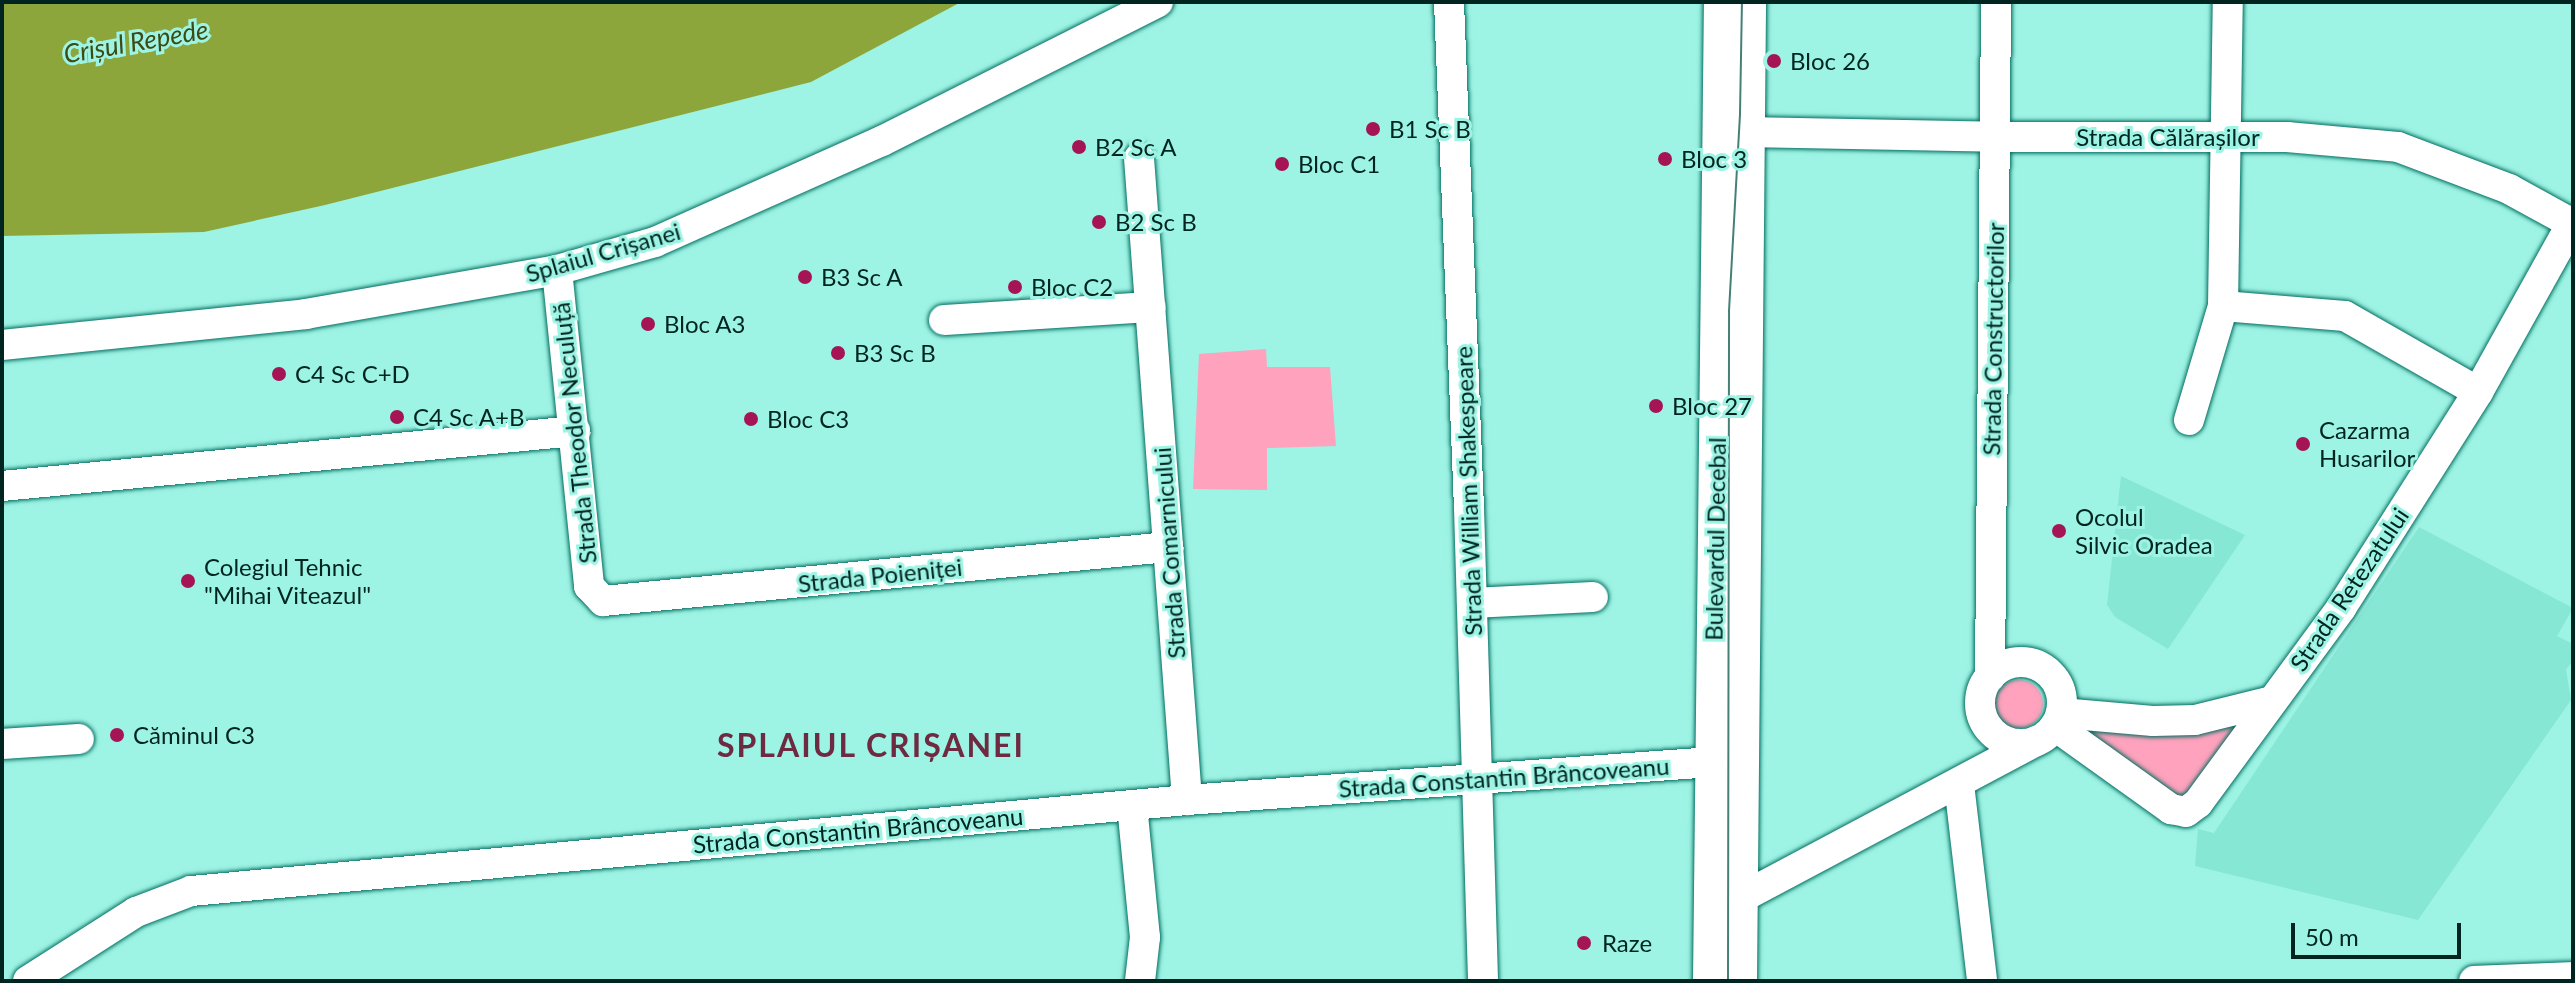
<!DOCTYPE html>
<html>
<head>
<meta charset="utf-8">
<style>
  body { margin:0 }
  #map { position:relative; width:2575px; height:983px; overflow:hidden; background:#9df4e4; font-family:Lato,sans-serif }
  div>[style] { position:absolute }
  .built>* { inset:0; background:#86e7d5 }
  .green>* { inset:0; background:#fea2bd }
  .round { border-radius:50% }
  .water>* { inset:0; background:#8da63b }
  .roads { filter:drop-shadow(0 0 2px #006e61) drop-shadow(0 0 2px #006e61) }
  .minor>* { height:30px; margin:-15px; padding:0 15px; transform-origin:15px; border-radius:15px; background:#fff }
  .minor>.ring { margin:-15px; padding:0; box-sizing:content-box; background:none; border:30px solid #fff; border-radius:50% }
  .major>* { height:36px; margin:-18px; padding:0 18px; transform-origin:18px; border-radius:18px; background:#fff }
  .tram>* { height:2px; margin:-1px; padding:0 1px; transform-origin:1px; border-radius:1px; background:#458077 }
  .dots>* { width:22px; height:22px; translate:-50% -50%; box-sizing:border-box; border:4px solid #9df4e4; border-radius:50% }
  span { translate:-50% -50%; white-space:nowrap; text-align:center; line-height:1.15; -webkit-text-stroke:6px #9df4e4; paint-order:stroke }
  .poi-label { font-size:24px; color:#002520 }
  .left { translate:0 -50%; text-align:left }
  .street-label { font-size:24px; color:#002520 }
  .water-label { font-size:26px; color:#3d4a12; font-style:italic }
  .district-label { font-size:32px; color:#6e2a41; font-weight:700; letter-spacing:2px }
  .frame { position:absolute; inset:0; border:4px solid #002520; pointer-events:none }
  .scale { position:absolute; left:2291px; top:923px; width:170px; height:36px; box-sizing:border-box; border:4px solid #002520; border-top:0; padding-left:10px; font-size:24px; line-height:28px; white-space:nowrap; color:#002520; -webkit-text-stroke:6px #9df4e4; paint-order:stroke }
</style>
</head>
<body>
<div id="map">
  <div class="built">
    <div style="clip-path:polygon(2121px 476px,2245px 535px,2168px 649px,2115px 617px,2107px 605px)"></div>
    <div style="clip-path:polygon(2419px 527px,2573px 608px,2557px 636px,2573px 644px,2573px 660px,2566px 670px,2571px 700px,2418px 920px,2195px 866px,2198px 829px,2214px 833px)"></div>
  </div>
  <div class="green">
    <div style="clip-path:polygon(1266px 349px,1267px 367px,1330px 367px,1336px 446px,1267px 448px,1267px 490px,1193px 489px,1199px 354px)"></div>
    <div class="round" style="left:1995px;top:680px;width:48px;height:48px"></div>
    <div style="clip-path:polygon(2268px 702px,2186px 812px,2059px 720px)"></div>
  </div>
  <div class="water">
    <div style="clip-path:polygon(2px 2px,961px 2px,811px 82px,325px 205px,204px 232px,2px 236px)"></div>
  </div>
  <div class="roads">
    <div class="minor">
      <div style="left:1449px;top:2px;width:506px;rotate:87.74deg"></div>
      <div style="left:1469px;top:508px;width:473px;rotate:88.3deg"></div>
      <div style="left:1745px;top:132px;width:251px;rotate:1.1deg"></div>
      <div style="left:1996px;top:137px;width:291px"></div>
      <div style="left:2287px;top:137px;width:111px;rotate:5.1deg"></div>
      <div style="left:2398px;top:147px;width:119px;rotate:20.7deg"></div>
      <div style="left:2509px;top:189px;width:73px;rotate:28.7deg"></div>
      <div style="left:1139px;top:158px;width:644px;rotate:85.72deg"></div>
      <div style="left:557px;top:270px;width:318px;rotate:84.2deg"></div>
      <div style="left:589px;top:586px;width:21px;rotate:47deg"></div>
      <div style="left:603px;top:601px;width:568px;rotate:-5.46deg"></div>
      <div style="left:2223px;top:306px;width:122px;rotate:4.7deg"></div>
      <div style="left:2345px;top:316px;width:153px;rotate:29.7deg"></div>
      <div style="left:2478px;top:392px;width:196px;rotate:-60.9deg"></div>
      <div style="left:944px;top:320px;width:207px;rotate:-3.6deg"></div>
      <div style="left:2px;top:345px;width:306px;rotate:-5.8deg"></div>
      <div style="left:306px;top:314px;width:255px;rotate:-9.9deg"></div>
      <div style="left:557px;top:270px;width:102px;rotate:-15.9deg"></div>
      <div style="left:655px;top:242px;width:248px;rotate:-24deg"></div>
      <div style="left:882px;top:141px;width:309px;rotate:-26.7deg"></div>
      <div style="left:2189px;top:420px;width:119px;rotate:-73.4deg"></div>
      <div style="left:2223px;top:306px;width:304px;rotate:-89.1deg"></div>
      <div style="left:2px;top:486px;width:576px;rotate:-5.48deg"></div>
      <div style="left:1472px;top:603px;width:121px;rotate:-2.8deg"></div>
      <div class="ring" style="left:1980px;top:662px;width:52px;height:52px"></div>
      <div style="left:1990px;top:677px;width:675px;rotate:-89.49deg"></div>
      <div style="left:2061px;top:713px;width:92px;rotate:5deg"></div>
      <div style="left:2153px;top:721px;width:42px;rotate:-1.4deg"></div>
      <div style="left:2195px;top:720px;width:75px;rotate:-13.9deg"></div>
      <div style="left:2055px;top:726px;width:143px;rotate:35.6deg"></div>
      <div style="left:2171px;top:809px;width:15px;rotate:11deg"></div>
      <div style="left:2186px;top:812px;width:15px;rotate:-37deg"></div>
      <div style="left:2198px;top:803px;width:242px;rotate:-53.7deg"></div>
      <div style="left:2341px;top:608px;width:256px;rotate:-57.6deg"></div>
      <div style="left:2px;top:744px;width:77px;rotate:-3.7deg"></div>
      <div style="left:1959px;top:784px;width:198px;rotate:83.3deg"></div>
      <div style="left:1132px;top:805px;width:133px;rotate:84.4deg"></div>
      <div style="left:1145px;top:937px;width:44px;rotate:96.5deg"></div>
      <div style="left:1739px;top:899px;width:336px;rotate:-28deg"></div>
      <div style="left:28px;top:981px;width:128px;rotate:-32.6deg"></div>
      <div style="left:136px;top:912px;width:59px;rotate:-20.9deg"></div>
      <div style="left:191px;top:891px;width:1000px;rotate:-5.22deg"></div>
      <div style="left:1187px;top:800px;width:526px;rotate:-4.14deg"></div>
      <div style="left:2474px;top:981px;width:99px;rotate:-2.3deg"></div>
    </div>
    <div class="major">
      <div style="left:1711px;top:981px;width:979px;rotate:-89.36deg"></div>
      <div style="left:1739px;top:981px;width:979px;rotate:-89.47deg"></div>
    </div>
  </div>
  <div class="tram">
    <div style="left:1728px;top:981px;width:670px;rotate:-89.91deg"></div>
    <div style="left:1729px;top:311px;width:197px;rotate:-86.8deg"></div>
    <div style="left:1740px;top:114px;width:112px;rotate:-89deg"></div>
  </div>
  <div class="dots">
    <div style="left:1774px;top:61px;background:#a51556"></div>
    <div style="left:1373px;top:129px;background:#a51556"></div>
    <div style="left:1079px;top:147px;background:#a51556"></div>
    <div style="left:1665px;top:159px;background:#a51556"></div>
    <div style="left:1282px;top:164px;background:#a51556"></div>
    <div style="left:1099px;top:222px;background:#a51556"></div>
    <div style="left:805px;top:277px;background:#a51556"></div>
    <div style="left:1015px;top:287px;background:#a51556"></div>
    <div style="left:648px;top:324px;background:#a51556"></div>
    <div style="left:838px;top:353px;background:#a51556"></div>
    <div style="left:279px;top:374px;background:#a51556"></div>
    <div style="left:1656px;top:406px;background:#a51556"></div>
    <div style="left:397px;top:417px;background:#a51556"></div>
    <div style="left:751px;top:419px;background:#a51556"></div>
    <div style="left:2303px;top:444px;background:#a51556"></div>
    <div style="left:2059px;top:531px;background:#a51556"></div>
    <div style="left:188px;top:581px;background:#a51556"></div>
    <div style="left:117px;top:735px;background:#a51556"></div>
    <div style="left:1584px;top:943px;background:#a51556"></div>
  </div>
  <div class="poi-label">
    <span class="left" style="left:1790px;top:61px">Bloc 26</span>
    <span class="left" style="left:1389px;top:129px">B1 Sc B</span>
    <span class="left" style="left:1095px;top:147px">B2 Sc A</span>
    <span class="left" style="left:1681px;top:159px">Bloc 3</span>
    <span class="left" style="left:1298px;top:164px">Bloc C1</span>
    <span class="left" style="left:1115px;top:222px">B2 Sc B</span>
    <span class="left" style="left:821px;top:277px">B3 Sc A</span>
    <span class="left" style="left:1031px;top:287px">Bloc C2</span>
    <span class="left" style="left:664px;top:324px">Bloc A3</span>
    <span class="left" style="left:854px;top:353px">B3 Sc B</span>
    <span class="left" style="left:295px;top:374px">C4 Sc C+D</span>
    <span class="left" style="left:1672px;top:406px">Bloc 27</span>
    <span class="left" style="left:413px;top:417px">C4 Sc A+B</span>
    <span class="left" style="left:767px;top:419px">Bloc C3</span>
    <span class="left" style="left:2319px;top:444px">Cazarma<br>Husarilor</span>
    <span class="left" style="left:2075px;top:531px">Ocolul<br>Silvic Oradea</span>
    <span class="left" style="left:204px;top:581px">Colegiul Tehnic<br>"Mihai Viteazul"</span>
    <span class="left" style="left:133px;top:735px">Căminul C3</span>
    <span class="left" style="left:1602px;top:943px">Raze</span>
  </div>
  <div class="street-label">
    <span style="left:2168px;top:137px">Strada Călărașilor</span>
    <span style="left:603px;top:252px;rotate:-16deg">Splaiul Crișanei</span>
    <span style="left:1993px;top:339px;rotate:-89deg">Strada Constructorilor</span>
    <span style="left:574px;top:433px;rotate:-96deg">Strada Theodor Neculuță</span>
    <span style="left:1468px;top:491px;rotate:-92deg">Strada William Shakespeare</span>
    <span style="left:1715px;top:539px;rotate:-89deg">Bulevardul Decebal</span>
    <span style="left:1169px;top:553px;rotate:-94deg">Strada Comarnicului</span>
    <span style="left:880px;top:575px;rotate:-6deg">Strada Poieniței</span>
    <span style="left:2349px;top:589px;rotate:-56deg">Strada Retezatului</span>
    <span style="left:1504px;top:777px;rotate:-4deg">Strada Constantin Brâncoveanu</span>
    <span style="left:858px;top:830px;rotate:-5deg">Strada Constantin Brâncoveanu</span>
  </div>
  <div class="water-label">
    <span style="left:136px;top:42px;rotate:-10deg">Crișul Repede</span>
  </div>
  <div class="district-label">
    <span style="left:871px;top:745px">SPLAIUL CRIȘANEI</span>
  </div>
  <div class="frame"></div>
  <div class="scale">50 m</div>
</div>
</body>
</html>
